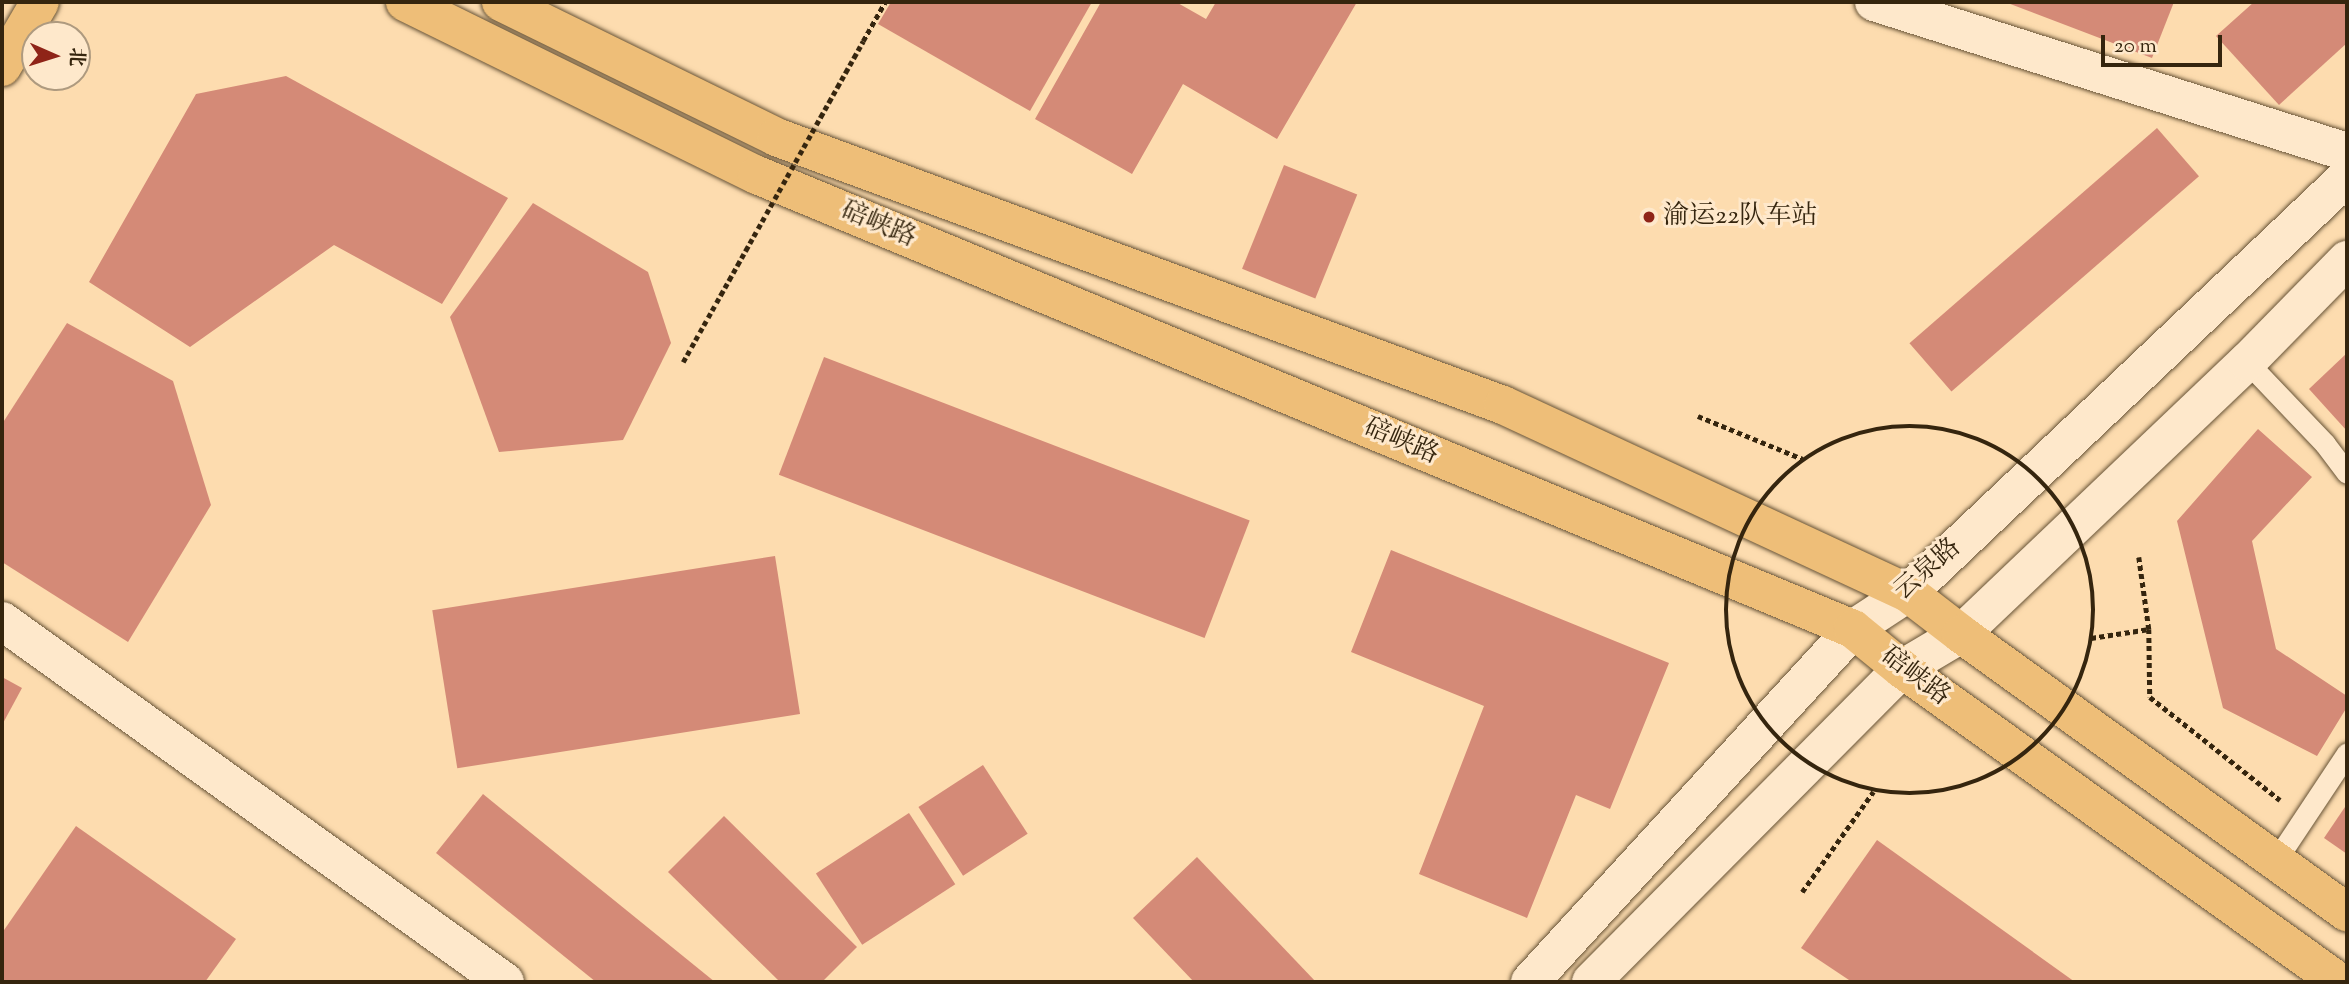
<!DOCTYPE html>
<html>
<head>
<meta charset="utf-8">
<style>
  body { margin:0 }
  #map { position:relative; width:2349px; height:984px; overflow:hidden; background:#fddcaf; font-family:"Sorts Mill Goudy","Noto Serif SC",serif }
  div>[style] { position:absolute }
  .building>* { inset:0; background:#d48a77; transform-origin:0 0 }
  .path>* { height:4.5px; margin-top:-2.25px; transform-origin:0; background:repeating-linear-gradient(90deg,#35250e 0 5px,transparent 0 8.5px) }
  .roads { filter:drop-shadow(0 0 2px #675336) drop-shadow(0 0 2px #675336) }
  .service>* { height:21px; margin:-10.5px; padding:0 10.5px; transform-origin:10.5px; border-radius:10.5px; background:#fee8cb }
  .minor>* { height:38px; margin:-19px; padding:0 19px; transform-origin:19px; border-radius:19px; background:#fee8cb }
  .tertiary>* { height:38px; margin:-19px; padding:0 19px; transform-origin:19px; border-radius:19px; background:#fee8cb }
  .secondary>* { height:38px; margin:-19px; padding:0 19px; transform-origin:19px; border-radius:19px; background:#fee8cb }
  .primary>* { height:38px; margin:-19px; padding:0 19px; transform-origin:19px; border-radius:19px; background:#eebe78 }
  .trunk>* { height:38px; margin:-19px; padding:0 19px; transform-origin:19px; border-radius:19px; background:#eebe78 }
  .path-bridge>* { height:4.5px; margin-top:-2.25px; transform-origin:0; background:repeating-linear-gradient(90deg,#35250e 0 5px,transparent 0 8.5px) }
  .path-bridge>.ring { margin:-2.25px; padding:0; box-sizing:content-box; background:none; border:4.5px solid #35250e; border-radius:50% }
  .dots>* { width:19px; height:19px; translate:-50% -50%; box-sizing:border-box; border:4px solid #fee8cb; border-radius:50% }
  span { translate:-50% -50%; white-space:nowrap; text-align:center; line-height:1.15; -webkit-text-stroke:6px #fee8cb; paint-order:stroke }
  .poi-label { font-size:26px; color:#35250e }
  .left { translate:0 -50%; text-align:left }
  .street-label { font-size:26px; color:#35250e }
  .frame { position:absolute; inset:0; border:4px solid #35250e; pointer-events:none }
  .north { position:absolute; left:21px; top:21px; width:70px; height:70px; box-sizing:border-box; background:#fee8cb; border:2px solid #ae9a7f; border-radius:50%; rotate:93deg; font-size:19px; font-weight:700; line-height:28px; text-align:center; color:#35250e }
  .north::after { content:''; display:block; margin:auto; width:24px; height:32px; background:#8f2418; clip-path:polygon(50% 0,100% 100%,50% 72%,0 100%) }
  .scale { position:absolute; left:2101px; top:35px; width:121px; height:32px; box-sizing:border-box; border:4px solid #35250e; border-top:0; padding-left:9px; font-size:21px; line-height:24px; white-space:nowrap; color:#35250e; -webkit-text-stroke:5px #fee8cb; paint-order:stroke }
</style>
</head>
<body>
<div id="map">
  <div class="building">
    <div style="clip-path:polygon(891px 2px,1092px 2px,1030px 111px,878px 24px)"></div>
    <div style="clip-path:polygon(1101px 2px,1176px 2px,1206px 19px,1216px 2px,1357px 2px,1277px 139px,1183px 84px,1132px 174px,1035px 119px)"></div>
    <div style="clip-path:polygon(2005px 2px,2174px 2px,2152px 58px)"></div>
    <div style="clip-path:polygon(2254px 2px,2347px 2px,2347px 43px,2279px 105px,2216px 36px)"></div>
    <div style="clip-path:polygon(286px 76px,508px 198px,442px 304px,334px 245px,190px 347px,89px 282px,196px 94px)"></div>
    <div style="left:2157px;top:128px;width:64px;height:328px;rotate:49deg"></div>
    <div style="left:1284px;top:165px;width:79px;height:112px;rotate:22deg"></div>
    <div style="clip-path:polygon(533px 203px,648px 272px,671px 343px,623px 440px,499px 452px,450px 317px)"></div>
    <div style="clip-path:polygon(67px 323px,173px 381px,211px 505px,128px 642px,2px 562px,2px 424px)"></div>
    <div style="clip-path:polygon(2347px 353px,2347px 431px,2309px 389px)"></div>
    <div style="left:824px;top:357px;width:456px;height:126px;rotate:21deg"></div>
    <div style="clip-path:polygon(2258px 429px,2312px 477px,2252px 541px,2276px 649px,2347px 696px,2347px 707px,2317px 756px,2223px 708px,2177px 521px)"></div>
    <div style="clip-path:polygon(1391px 550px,1669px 663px,1610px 809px,1576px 795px,1527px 918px,1419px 874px,1484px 706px,1351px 652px)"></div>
    <div style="left:775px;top:556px;width:160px;height:347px;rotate:81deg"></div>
    <div style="clip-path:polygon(2px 677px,22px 688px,2px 725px)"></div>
    <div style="left:983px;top:765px;width:82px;height:77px;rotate:57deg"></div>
    <div style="clip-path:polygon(483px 794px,715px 982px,596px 982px,436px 853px)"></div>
    <div style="clip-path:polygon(2347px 804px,2347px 854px,2324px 838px)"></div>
    <div style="left:909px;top:813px;width:85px;height:111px;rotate:57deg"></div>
    <div style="clip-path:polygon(724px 816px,857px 947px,822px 982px,780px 982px,668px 872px)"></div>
    <div style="clip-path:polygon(76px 826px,236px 939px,205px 982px,2px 982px,2px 933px)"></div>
    <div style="clip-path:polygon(1877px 840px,2075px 982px,1852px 982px,1801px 948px)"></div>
    <div style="clip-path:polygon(1197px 857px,1316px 982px,1194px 982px,1133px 918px)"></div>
  </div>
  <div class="path">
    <div style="left:863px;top:41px;width:45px;rotate:-60.6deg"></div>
    <div style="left:1698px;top:416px;width:113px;rotate:22.3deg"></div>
    <div style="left:2139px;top:557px;width:73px;rotate:82.1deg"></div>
    <div style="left:2149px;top:629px;width:68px;rotate:89.2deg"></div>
    <div style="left:2150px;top:697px;width:166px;rotate:38.4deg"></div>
    <div style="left:2091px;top:638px;width:59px;rotate:-8.8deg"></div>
    <div style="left:1802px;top:892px;width:123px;rotate:-54.6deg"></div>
  </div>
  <div class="roads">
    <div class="service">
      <div style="left:2247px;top:362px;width:113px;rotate:46.4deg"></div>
      <div style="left:2325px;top:444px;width:36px;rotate:53deg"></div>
      <div style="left:2276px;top:860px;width:128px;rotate:-56.4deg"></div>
    </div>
    <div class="minor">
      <div style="left:1874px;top:2px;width:496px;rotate:17.6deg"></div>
    </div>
    <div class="tertiary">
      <div style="left:2px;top:621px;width:619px;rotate:35.67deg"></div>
    </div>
    <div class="secondary">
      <div style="left:1530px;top:982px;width:478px;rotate:-47.5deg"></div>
      <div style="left:1853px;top:629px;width:66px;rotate:-33.2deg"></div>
      <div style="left:1908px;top:593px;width:605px;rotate:-43.46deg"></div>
      <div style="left:1591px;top:982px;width:441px;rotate:-45.2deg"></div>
      <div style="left:1902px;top:669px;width:69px;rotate:-30.7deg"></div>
      <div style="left:1961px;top:634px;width:395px;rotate:-43.6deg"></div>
      <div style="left:2247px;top:362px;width:143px;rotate:-45.6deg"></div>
    </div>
    <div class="primary">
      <div style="left:405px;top:2px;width:392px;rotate:26.2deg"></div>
      <div style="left:757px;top:175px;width:1186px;rotate:22.5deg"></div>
      <div style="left:1853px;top:629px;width:63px;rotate:39.2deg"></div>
      <div style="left:1902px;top:669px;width:538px;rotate:35.61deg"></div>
      <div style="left:501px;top:2px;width:306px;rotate:26.1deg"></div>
      <div style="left:776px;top:137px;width:775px;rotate:20.24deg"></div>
      <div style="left:1503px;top:405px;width:447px;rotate:24.9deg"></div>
      <div style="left:1908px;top:593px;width:67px;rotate:37.7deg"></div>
      <div style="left:1961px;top:634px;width:476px;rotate:35.8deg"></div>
    </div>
    <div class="trunk">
      <div style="left:2px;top:67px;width:75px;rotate:-59.7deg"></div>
    </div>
  </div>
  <div class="path-bridge">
    <div style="left:683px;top:362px;width:368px;rotate:-60.7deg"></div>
    <div class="ring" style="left:1726px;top:426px;width:363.5px;height:363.5px"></div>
  </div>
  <div class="dots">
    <div style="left:1649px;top:217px;background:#8f2418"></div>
  </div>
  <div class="poi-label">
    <span class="left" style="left:1663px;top:217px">渝运22队车站</span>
  </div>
  <div class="street-label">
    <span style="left:878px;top:225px;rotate:23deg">碚峡路</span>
    <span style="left:1401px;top:442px;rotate:23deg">碚峡路</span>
    <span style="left:1928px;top:570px;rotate:-41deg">云泉路</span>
    <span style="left:1915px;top:677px;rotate:37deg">碚峡路</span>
  </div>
  <div class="frame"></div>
  <div class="north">北</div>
  <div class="scale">20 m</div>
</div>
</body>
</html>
